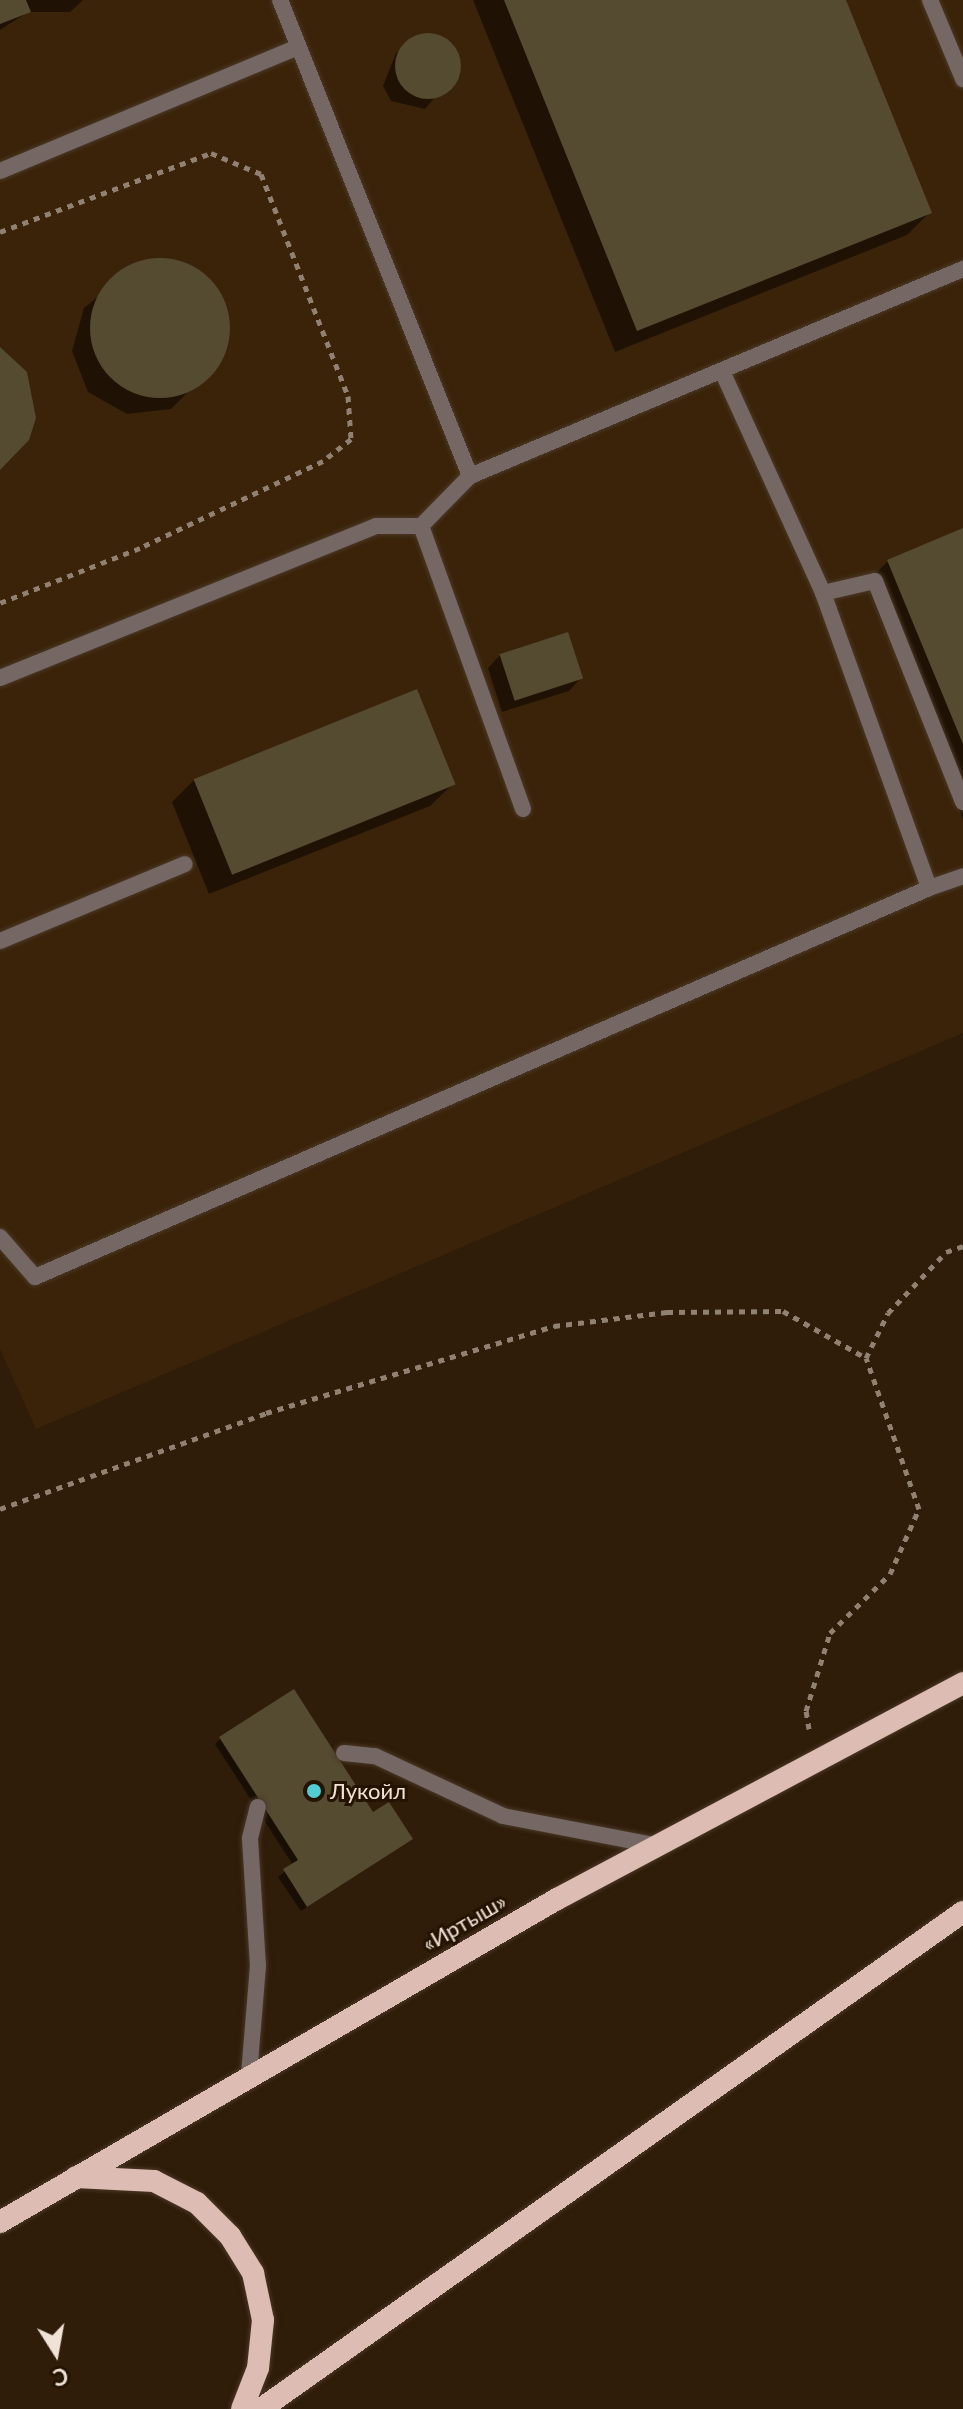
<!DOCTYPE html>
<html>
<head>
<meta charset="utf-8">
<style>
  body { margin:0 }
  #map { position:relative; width:963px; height:2409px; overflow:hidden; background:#2f1c09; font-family:Lato,sans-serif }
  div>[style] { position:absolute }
  .built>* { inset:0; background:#3b2309 }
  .shadow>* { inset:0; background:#0007 }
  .building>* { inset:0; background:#544b31; transform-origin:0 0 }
  .round { border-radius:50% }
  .path>* { height:5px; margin-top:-2.5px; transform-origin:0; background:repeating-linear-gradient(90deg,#918172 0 6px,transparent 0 12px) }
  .roads { filter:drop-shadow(0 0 2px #4a3826) drop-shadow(0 0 2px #4a3826) }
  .service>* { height:16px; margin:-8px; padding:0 8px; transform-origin:8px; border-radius:8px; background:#756763 }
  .trunk>* { height:22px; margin:-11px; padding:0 11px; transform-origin:11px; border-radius:11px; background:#dcbcb3 }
  .dots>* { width:22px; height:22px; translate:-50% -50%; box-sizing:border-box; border:4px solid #251302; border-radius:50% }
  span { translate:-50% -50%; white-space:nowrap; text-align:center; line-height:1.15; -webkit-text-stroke:6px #251302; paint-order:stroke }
  .poi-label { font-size:22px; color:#f0e2d7 }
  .left { translate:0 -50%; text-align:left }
  .street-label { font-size:22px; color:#f0e2d7 }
  .north { position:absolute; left:16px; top:2313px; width:80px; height:80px; -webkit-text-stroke:6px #251302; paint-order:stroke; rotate:169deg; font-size:22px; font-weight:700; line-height:32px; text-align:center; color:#f0e2d7 }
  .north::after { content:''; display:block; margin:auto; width:28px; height:36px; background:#f0e2d7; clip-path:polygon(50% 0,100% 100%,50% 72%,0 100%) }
</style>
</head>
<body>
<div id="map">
  <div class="built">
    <div style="clip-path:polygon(0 0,963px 0,963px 1033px,36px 1429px,0 1349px)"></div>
  </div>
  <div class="shadow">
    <div style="clip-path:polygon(0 0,83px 0,70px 12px,28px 12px,0 30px)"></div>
    <div style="clip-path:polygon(473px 0,844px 0,930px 212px,907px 235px,615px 352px)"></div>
    <div style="clip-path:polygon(426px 34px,456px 51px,460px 68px,425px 109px,391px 101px,383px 86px,396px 53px)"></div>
    <div style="clip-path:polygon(162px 260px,204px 276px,227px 314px,221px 359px,171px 409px,127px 414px,88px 392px,72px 351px,84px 308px,139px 263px)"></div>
    <div style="clip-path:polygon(963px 530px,963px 819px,866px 583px,888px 561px)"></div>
    <div style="clip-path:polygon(500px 655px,581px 678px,569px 691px,502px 712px,488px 668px)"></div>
    <div style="clip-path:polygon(194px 780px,453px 784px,430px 806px,209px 894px,172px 802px)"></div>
    <div style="clip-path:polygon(220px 1739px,373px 1814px,410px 1839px,301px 1911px,278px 1877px,293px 1865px,215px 1744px)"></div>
  </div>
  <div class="building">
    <div style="clip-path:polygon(0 0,26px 0,31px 12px,0 24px)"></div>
    <div style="clip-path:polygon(504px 0,846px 0,932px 213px,637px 331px)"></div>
    <div class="round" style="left:395px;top:33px;width:66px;height:66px"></div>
    <div class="round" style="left:90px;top:258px;width:140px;height:140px"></div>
    <div style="clip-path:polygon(0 347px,27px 372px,36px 418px,29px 440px,0 470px)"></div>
    <div style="clip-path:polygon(963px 528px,963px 744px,887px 560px)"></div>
    <div style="left:568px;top:632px;width:49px;height:72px;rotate:72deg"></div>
    <div style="left:417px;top:689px;width:103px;height:241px;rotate:68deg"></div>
    <div style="clip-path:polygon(294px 1689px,373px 1812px,389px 1802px,413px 1839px,307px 1907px,283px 1869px,298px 1860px,219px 1737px)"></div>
  </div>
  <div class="path">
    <div style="left:0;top:232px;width:225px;rotate:-20.5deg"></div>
    <div style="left:211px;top:153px;width:54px;rotate:22.8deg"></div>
    <div style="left:261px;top:174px;width:238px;rotate:68.6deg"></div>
    <div style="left:348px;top:396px;width:43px;rotate:86deg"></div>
    <div style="left:351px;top:439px;width:36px;rotate:142deg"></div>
    <div style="left:323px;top:461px;width:203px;rotate:154.6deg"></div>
    <div style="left:140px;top:548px;width:150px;rotate:158.6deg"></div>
    <div style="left:0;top:1509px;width:283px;rotate:-19.8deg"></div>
    <div style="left:266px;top:1413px;width:301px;rotate:-16.8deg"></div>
    <div style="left:554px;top:1326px;width:114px;rotate:-7.1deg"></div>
    <div style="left:667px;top:1312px;width:116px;rotate:-0.5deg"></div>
    <div style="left:783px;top:1311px;width:95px;rotate:29.5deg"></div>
    <div style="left:809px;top:1729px;width:18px;rotate:-99deg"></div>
    <div style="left:806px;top:1711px;width:82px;rotate:-72.9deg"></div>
    <div style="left:830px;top:1633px;width:84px;rotate:-44.5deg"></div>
    <div style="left:890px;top:1574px;width:71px;rotate:-66deg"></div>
    <div style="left:919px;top:1509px;width:160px;rotate:-109.3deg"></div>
    <div style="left:866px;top:1358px;width:50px;rotate:-63.9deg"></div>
    <div style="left:888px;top:1313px;width:84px;rotate:-46.4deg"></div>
    <div style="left:946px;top:1252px;width:18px;rotate:-19deg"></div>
  </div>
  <div class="roads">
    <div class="service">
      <div style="left:280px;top:0;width:513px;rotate:68.24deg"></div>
      <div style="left:930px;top:0;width:86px;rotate:67.3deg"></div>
      <div style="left:0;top:171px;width:323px;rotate:-22.6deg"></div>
      <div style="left:722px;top:371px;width:244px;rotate:65.5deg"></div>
      <div style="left:823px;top:593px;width:313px;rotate:70.2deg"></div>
      <div style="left:929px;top:888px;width:36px;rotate:-19deg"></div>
      <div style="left:823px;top:593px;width:53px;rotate:-13deg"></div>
      <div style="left:875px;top:581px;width:238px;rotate:68.3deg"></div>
      <div style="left:0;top:678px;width:406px;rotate:-22deg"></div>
      <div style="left:376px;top:526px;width:45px"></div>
      <div style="left:523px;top:809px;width:301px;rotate:-109.8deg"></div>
      <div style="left:421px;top:526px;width:70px;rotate:-45.6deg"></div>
      <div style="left:470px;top:476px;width:535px;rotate:-22.78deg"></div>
      <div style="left:0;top:941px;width:200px;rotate:-22.6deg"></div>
      <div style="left:0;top:1237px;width:53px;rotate:48.8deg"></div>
      <div style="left:35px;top:1277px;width:975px;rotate:-23.51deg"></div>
      <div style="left:344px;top:1753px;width:31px;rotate:6deg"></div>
      <div style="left:375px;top:1756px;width:141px;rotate:25.1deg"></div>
      <div style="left:503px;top:1816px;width:154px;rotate:10.9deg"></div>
      <div style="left:249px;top:2075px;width:109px;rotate:-85.3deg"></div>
      <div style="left:258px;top:1966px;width:128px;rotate:-93.6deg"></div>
      <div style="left:250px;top:1838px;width:32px;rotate:-76deg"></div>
    </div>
    <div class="trunk">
      <div style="left:76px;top:2177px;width:78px;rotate:2.9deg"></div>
      <div style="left:154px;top:2181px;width:48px;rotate:27.1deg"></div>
      <div style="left:197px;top:2203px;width:47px;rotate:45deg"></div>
      <div style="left:230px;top:2236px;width:44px;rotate:58.1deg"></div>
      <div style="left:253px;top:2273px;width:48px;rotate:78deg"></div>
      <div style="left:263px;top:2320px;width:48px;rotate:95.9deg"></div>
      <div style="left:258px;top:2368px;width:44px;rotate:111.3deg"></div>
      <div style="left:0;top:2222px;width:644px;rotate:-30.11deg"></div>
      <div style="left:557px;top:1899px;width:460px;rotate:-28deg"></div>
      <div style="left:261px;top:2409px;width:860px;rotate:-35.3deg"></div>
    </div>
  </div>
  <div class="dots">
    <div style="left:314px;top:1791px;background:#51ccd5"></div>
  </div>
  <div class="poi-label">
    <span class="left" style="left:330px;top:1791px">Лукойл</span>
  </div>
  <div class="street-label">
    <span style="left:464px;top:1922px;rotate:-30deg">«Иртыш»</span>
  </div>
  <div class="north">С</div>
</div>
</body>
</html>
